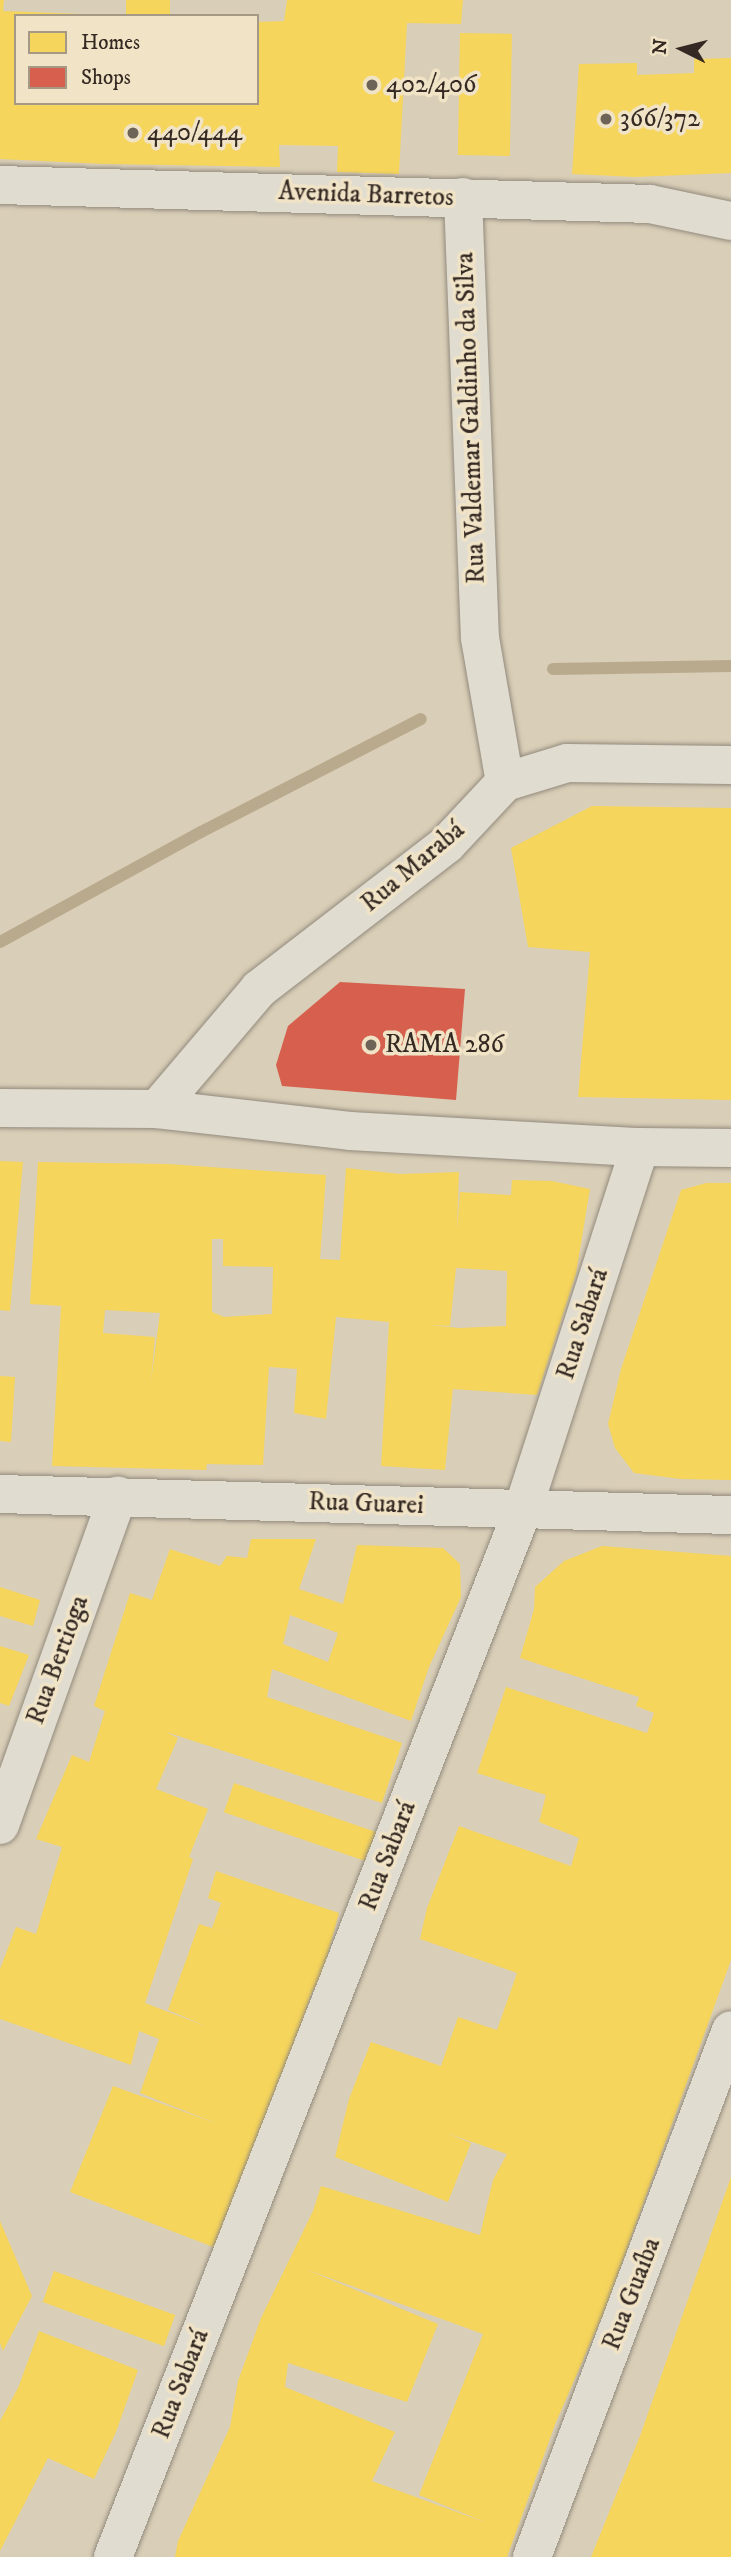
<!DOCTYPE html>
<html>
<head>
<meta charset="utf-8">
<style>
  body { margin:0 }
  #map { position:relative; width:731px; height:2557px; overflow:hidden; background:#d9ceb7; font-family:"IM FELL DW Pica",serif }
  div>[style] { position:absolute }
  .homes>* { inset:0; background:#f6d55c; transform-origin:0 0 }
  .shops>* { inset:0; background:#d6604d }
  .stream>* { height:12px; margin:-6px; padding:0 6px; transform-origin:6px; border-radius:6px; background:#b9aa8d }
  .roads { filter:drop-shadow(0 0 2px #928a7d) drop-shadow(0 0 2px #928a7d) }
  .minor>* { height:38px; margin:-19px; padding:0 19px; transform-origin:19px; border-radius:19px; background:#e1dcd0 }
  .dots>* { width:19px; height:19px; translate:-50% -50%; box-sizing:border-box; border:4px solid #f0e3c6; border-radius:50% }
  span { translate:-50% -50%; white-space:nowrap; text-align:center; line-height:1.15; -webkit-text-stroke:7px #f0e3c6; paint-order:stroke }
  .poi-label { font-size:26px; color:#352a23 }
  .left { translate:0 -50%; text-align:left }
  .street-label { font-size:26px; color:#352a23 }
  .legend { position:absolute; left:14px; top:14px; width:245px; height:91px; box-sizing:border-box; background:#f0e3c6; border:2px solid #a59985; margin:0; padding:9px 12px; list-style:none; font-size:21px; color:#352a23 }
  .legend li { display:flex; align-items:center; gap:14px; height:35px }
  .legend b { width:35px; border:2px solid #a59985 }
  .north { position:absolute; left:647px; top:14px; width:70px; height:70px; -webkit-text-stroke:5px #f0e3c6; paint-order:stroke; rotate:276deg; font-size:19px; font-weight:700; line-height:28px; text-align:center; color:#352a23 }
  .north::after { content:''; display:block; margin:auto; width:24px; height:32px; background:#352a23; clip-path:polygon(50% 0,100% 100%,50% 72%,0 100%) }
</style>
</head>
<body>
<div id="map">
  <div class="homes">
    <div style="clip-path:polygon(0 0,4px 0,3px 11px,82px 14px,16px 16px,16px 103px,257px 103px,257px 22px,284px 21px,287px 0,463px 0,461px 24px,407px 23px,399px 174px,337px 172px,338px 146px,279px 145px,280px 167px,103px 164px,0 159px)"></div>
    <div style="left:126px;top:0;width:44px;height:16px"></div>
    <div style="left:460px;top:33px;width:52px;height:122px;rotate:1deg"></div>
    <div style="clip-path:polygon(731px 58px,731px 173px,635px 177px,572px 174px,579px 64px,637px 63px,637px 75px,694px 73px,694px 59px)"></div>
    <div style="clip-path:polygon(592px 806px,731px 808px,731px 1100px,578px 1097px,590px 952px,528px 947px,511px 848px)"></div>
    <div style="clip-path:polygon(0 1161px,23px 1162px,10px 1311px,0 1310px)"></div>
    <div style="clip-path:polygon(evenodd,38px 1162px,168px 1164px,326px 1175px,320px 1259px,340px 1260px,346px 1168px,400px 1174px,459px 1172px,457px 1230px,460px 1192px,511px 1195px,512px 1180px,552px 1181px,590px 1189px,576px 1274px,537px 1395px,453px 1389px,445px 1470px,381px 1466px,389px 1322px,336px 1317px,326px 1419px,294px 1413px,297px 1369px,269px 1367px,263px 1465px,207px 1464px,206px 1470px,52px 1466px,61px 1306px,30px 1304px,38px 1162px,212px 1239px,223px 1239px,223px 1266px,273px 1267px,272px 1314px,224px 1317px,212px 1312px,212px 1239px,38px 1162px,456px 1268px,507px 1271px,506px 1326px,459px 1328px,429px 1325px,450px 1326px,456px 1268px,38px 1162px,105px 1310px,160px 1313px,151px 1381px,155px 1337px,103px 1333px,105px 1310px)"></div>
    <div style="clip-path:polygon(706px 1183px,731px 1183px,731px 1480px,681px 1479px,634px 1473px,615px 1448px,608px 1424px,621px 1369px,681px 1190px)"></div>
    <div style="clip-path:polygon(0 1376px,15px 1377px,11px 1442px,0 1441px)"></div>
    <div style="clip-path:polygon(evenodd,251px 1539px,316px 1539px,299px 1589px,343px 1604px,357px 1545px,443px 1548px,460px 1564px,461px 1597px,429px 1667px,411px 1721px,272px 1669px,267px 1697px,402px 1743px,382px 1803px,166px 1732px,178px 1738px,156px 1789px,208px 1809px,189px 1857px,193px 1859px,145px 2003px,208px 2027px,168px 2010px,199px 1924px,243px 1938px,212px 1928px,221px 1903px,208px 1898px,216px 1871px,339px 1913px,324px 1968px,310px 1997px,291px 2058px,268px 2109px,216px 2248px,70px 2192px,113px 2086px,218px 2124px,140px 2093px,159px 2039px,139px 2031px,131px 2065px,0 2019px,0 1969px,16px 1927px,36px 1934px,62px 1847px,36px 1839px,72px 1755px,89px 1762px,105px 1711px,94px 1706px,130px 1593px,152px 1600px,170px 1549px,220px 1566px,227px 1556px,247px 1558px,251px 1539px,290px 1615px,338px 1633px,328px 1662px,283px 1644px,290px 1615px)"></div>
    <div style="clip-path:polygon(evenodd,602px 1546px,731px 1556px,731px 1960px,605px 2310px,556px 2422px,507px 2557px,175px 2557px,178px 2541px,230px 2427px,238px 2381px,261px 2318px,313px 2211px,321px 2186px,480px 2235px,493px 2180px,507px 2154px,446px 2133px,471px 2143px,448px 2202px,335px 2157px,349px 2099px,371px 2042px,441px 2066px,458px 2017px,497px 2030px,517px 1973px,420px 1939px,427px 1908px,459px 1826px,571px 1866px,579px 1838px,539px 1822px,546px 1795px,477px 1773px,506px 1687px,647px 1733px,654px 1713px,636px 1706px,639px 1697px,520px 1658px,534px 1609px,535px 1587px,564px 1561px,602px 1546px,305px 2269px,483px 2334px,419px 2495px,487px 2523px,372px 2481px,395px 2432px,285px 2387px,288px 2363px,407px 2402px,438px 2324px,305px 2269px)"></div>
    <div style="clip-path:polygon(0 1587px,40px 1600px,33px 1626px,0 1616px)"></div>
    <div style="clip-path:polygon(0 1646px,29px 1655px,9px 1706px,0 1703px)"></div>
    <div style="left:234px;top:1783px;width:151px;height:31px;rotate:19deg"></div>
    <div style="clip-path:polygon(731px 2177px,731px 2557px,591px 2557px,640px 2436px)"></div>
    <div style="clip-path:polygon(0 2221px,32px 2296px,3px 2351px,0 2343px)"></div>
    <div style="left:54px;top:2271px;width:129px;height:33px;rotate:20deg"></div>
    <div style="clip-path:polygon(39px 2331px,138px 2370px,116px 2432px,94px 2479px,48px 2458px,0 2551px,0 2421px,18px 2388px)"></div>
  </div>
  <div class="shops">
    <div style="clip-path:polygon(340px 982px,465px 989px,456px 1100px,282px 1086px,276px 1065px,288px 1026px)"></div>
  </div>
  <div class="stream">
    <div style="left:553px;top:669px;width:178px;rotate:-1deg"></div>
    <div style="left:0;top:942px;width:229px;rotate:-28.7deg"></div>
    <div style="left:201px;top:832px;width:247px;rotate:-27.2deg"></div>
  </div>
  <div class="roads">
    <div class="minor">
      <div style="left:0;top:185px;width:650px;rotate:1.67deg"></div>
      <div style="left:650px;top:204px;width:83px;rotate:11.9deg"></div>
      <div style="left:463px;top:197px;width:441px;rotate:87.8deg"></div>
      <div style="left:480px;top:638px;width:146px;rotate:80.2deg"></div>
      <div style="left:0;top:1108px;width:157px;rotate:0.4deg"></div>
      <div style="left:157px;top:1109px;width:194px;rotate:6.5deg"></div>
      <div style="left:350px;top:1131px;width:290px;rotate:3.2deg"></div>
      <div style="left:640px;top:1147px;width:91px;rotate:0.6deg"></div>
      <div style="left:157px;top:1109px;width:157px;rotate:-49.6deg"></div>
      <div style="left:259px;top:989px;width:237px;rotate:-37.6deg"></div>
      <div style="left:447px;top:844px;width:85px;rotate:-46.9deg"></div>
      <div style="left:505px;top:782px;width:65px;rotate:-17deg"></div>
      <div style="left:567px;top:763px;width:164px;rotate:0.7deg"></div>
      <div style="left:0;top:1494px;width:731px;rotate:1.65deg"></div>
      <div style="left:0;top:1825px;width:350px;rotate:-70.3deg"></div>
      <div style="left:113px;top:2557px;width:1125px;rotate:-68.63deg"></div>
      <div style="left:523px;top:1509px;width:380px;rotate:-72.1deg"></div>
      <div style="left:532px;top:2557px;width:563px;rotate:-69.31deg"></div>
    </div>
  </div>
  <div class="dots">
    <div style="left:372px;top:85px;background:#6e6357"></div>
    <div style="left:606px;top:119px;background:#6e6357"></div>
    <div style="left:133px;top:133px;background:#6e6357"></div>
    <div style="left:371px;top:1045px;background:#6e6357"></div>
  </div>
  <div class="poi-label">
    <span class="left" style="left:386px;top:85px">402/406</span>
    <span class="left" style="left:620px;top:119px">366/372</span>
    <span class="left" style="left:147px;top:133px">440/444</span>
    <span class="left" style="left:385px;top:1045px">RAMA 286</span>
  </div>
  <div class="street-label">
    <span style="left:366px;top:195px;rotate:2deg">Avenida Barretos</span>
    <span style="left:471px;top:418px;rotate:-92deg">Rua Valdemar Galdinho da Silva</span>
    <span style="left:413px;top:867px;rotate:-40deg">Rua Marabá</span>
    <span style="left:583px;top:1324px;rotate:-72deg">Rua Sabará</span>
    <span style="left:366px;top:1504px;rotate:2deg">Rua Guarei</span>
    <span style="left:58px;top:1660px;rotate:-70deg">Rua Bertioga</span>
    <span style="left:388px;top:1856px;rotate:-69deg">Rua Sabará</span>
    <span style="left:632px;top:2294px;rotate:-69deg">Rua Guaíba</span>
    <span style="left:181px;top:2384px;rotate:-69deg">Rua Sabará</span>
  </div>
  <ul class="legend">
  <li><b style="height:19px;background:#f6d55c"></b>Homes</li>
  <li><b style="height:19px;background:#d6604d"></b>Shops</li>
  </ul>
  <div class="north">N</div>
</div>
</body>
</html>
